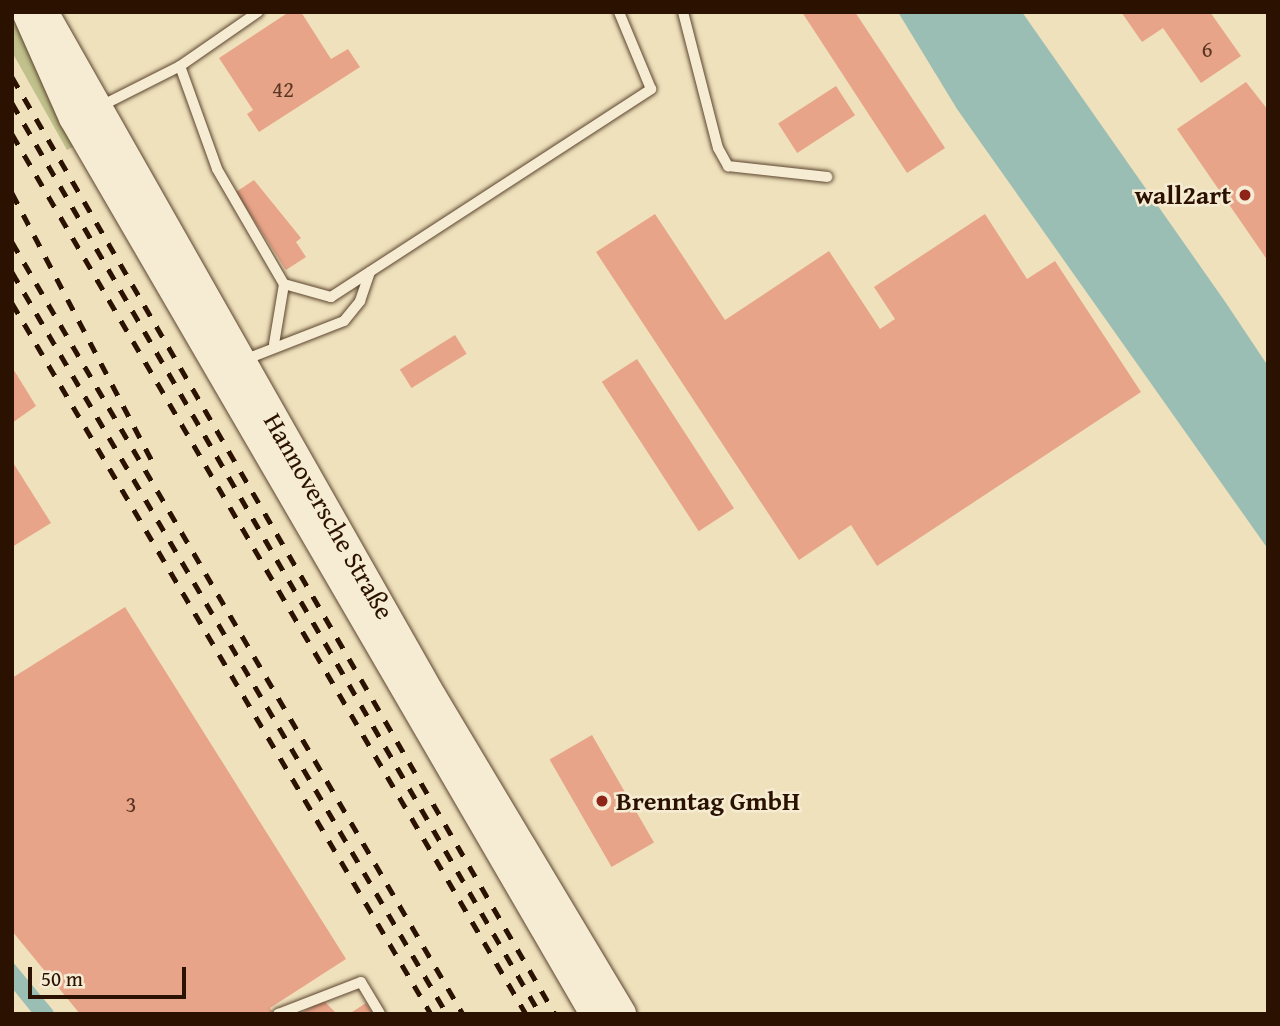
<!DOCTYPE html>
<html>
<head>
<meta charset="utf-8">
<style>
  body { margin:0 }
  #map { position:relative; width:1280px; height:1026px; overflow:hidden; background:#efe1bc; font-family:"Gentium Book Plus",serif }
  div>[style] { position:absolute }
  .green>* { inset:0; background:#c0c18c }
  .water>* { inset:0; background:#9abdb4 }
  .building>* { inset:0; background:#e8a489; transform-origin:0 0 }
  .roads { filter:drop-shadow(0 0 2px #5c452f) drop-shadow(0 0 2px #5c452f) }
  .lane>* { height:10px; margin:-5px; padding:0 5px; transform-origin:5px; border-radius:5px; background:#f5ecd3 }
  .secondary>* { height:28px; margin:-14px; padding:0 14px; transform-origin:14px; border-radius:14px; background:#f5ecd3 }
  .rail>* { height:5px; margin-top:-2.5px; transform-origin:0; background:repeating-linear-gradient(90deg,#2b1100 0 12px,transparent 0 24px) }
  .dots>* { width:19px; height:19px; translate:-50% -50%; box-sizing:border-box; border:4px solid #f5ecd3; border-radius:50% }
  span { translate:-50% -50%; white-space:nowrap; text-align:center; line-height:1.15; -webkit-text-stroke:5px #f5ecd3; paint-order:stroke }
  .number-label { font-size:23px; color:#5a3622 }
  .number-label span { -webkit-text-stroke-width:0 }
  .poi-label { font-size:26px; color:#2b1100; font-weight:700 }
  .right { translate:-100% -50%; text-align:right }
  .left { translate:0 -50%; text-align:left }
  .street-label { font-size:26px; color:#2b1100 }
  .frame { position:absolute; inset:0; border:14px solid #2b1100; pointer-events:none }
  .scale { position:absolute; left:28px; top:967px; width:158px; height:32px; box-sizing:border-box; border:4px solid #2b1100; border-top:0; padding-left:9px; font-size:21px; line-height:24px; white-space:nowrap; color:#2b1100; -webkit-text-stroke:5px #f5ecd3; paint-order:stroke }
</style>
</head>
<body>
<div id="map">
  <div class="green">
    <div style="clip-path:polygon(12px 15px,75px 146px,67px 150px,12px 52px)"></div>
  </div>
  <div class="water">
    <div style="clip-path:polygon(898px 12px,1022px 12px,1226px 303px,1268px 366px,1268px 549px,957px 109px)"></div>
    <div style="clip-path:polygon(12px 961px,52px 1009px,55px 1014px,33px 1014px,12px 988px)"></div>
  </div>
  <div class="building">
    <div style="clip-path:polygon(289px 12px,301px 12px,331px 59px,348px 49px,360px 67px,259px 132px,247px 114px,253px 110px,219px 58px)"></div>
    <div style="clip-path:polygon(802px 12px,855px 12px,945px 148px,907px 173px)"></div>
    <div style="clip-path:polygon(1121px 12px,1210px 12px,1241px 56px,1201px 83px,1163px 28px,1142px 42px)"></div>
    <div style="clip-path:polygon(1246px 82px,1268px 110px,1268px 261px,1177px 129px)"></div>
    <div style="left:836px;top:86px;width:35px;height:69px;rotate:57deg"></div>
    <div style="clip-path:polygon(254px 180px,301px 238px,296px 242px,306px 257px,286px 270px,236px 192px)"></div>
    <div style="clip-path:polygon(655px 214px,725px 320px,829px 251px,880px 329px,895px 319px,874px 287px,985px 214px,1027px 279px,1055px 261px,1141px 392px,877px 566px,851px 525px,799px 560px,596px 252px)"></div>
    <div style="left:455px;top:335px;width:22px;height:65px;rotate:58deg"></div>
    <div style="left:637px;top:359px;width:178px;height:42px;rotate:57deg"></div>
    <div style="clip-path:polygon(12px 367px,36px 406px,12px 423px)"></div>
    <div style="clip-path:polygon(12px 461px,51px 523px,12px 547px)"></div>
    <div style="clip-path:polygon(125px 607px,346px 959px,270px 1008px,274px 1014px,80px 1014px,12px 931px,12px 678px)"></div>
    <div style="left:592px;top:735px;width:124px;height:49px;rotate:60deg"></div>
    <div style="clip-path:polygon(323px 1000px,337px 1014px,300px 1014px)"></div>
    <div style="clip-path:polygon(366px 1003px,373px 1014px,349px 1014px)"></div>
  </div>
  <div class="roads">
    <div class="lane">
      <div style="left:258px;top:12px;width:95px;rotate:145.3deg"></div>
      <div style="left:180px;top:66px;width:109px;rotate:70.2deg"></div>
      <div style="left:217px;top:169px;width:133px;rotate:59.8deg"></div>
      <div style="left:284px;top:284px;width:49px;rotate:15.5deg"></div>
      <div style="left:331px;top:297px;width:382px;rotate:-33deg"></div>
      <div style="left:651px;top:89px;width:83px;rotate:-112.6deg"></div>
      <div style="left:683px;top:12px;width:140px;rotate:75.6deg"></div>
      <div style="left:718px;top:148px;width:21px;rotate:61deg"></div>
      <div style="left:728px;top:166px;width:100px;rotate:6.3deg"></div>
      <div style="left:99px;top:107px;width:91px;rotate:-26.8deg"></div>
      <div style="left:274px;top:344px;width:61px;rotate:-80.5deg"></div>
      <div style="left:244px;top:360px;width:107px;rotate:-21.3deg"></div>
      <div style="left:344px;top:321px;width:26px;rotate:-51deg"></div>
      <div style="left:360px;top:301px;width:31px;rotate:-71deg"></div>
      <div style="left:278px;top:1014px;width:89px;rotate:-21.1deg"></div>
      <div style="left:361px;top:982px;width:37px;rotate:59deg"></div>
    </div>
    <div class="secondary">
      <div style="left:26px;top:12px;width:116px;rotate:66.1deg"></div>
      <div style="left:73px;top:118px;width:1036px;rotate:59.82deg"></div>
      <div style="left:44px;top:12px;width:786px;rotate:60.44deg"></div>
      <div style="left:432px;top:696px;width:370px;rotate:59.1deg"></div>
    </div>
  </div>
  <div class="rail">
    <div style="left:12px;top:77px;width:1083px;rotate:59.91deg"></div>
    <div style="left:12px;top:103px;width:1053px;rotate:59.9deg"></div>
    <div style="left:12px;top:134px;width:1019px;rotate:59.71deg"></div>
    <div style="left:12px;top:193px;width:310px;rotate:62.4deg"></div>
    <div style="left:12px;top:242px;width:894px;rotate:59.71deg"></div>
    <div style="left:12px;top:272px;width:860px;rotate:59.62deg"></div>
    <div style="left:12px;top:303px;width:825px;rotate:59.49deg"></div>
  </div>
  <div class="dots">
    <div style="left:1245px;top:195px;background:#8f2418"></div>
    <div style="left:602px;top:801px;background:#8f2418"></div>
  </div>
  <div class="number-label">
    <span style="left:1207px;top:49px">6</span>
    <span style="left:283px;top:89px">42</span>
    <span style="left:131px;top:804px">3</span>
  </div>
  <div class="poi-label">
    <span class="right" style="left:1231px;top:195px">wall2art</span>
    <span class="left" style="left:616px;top:801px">Brenntag GmbH</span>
  </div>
  <div class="street-label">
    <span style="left:329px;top:516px;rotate:60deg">Hannoversche Straße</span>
  </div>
  <div class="frame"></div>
  <div class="scale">50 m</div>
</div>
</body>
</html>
